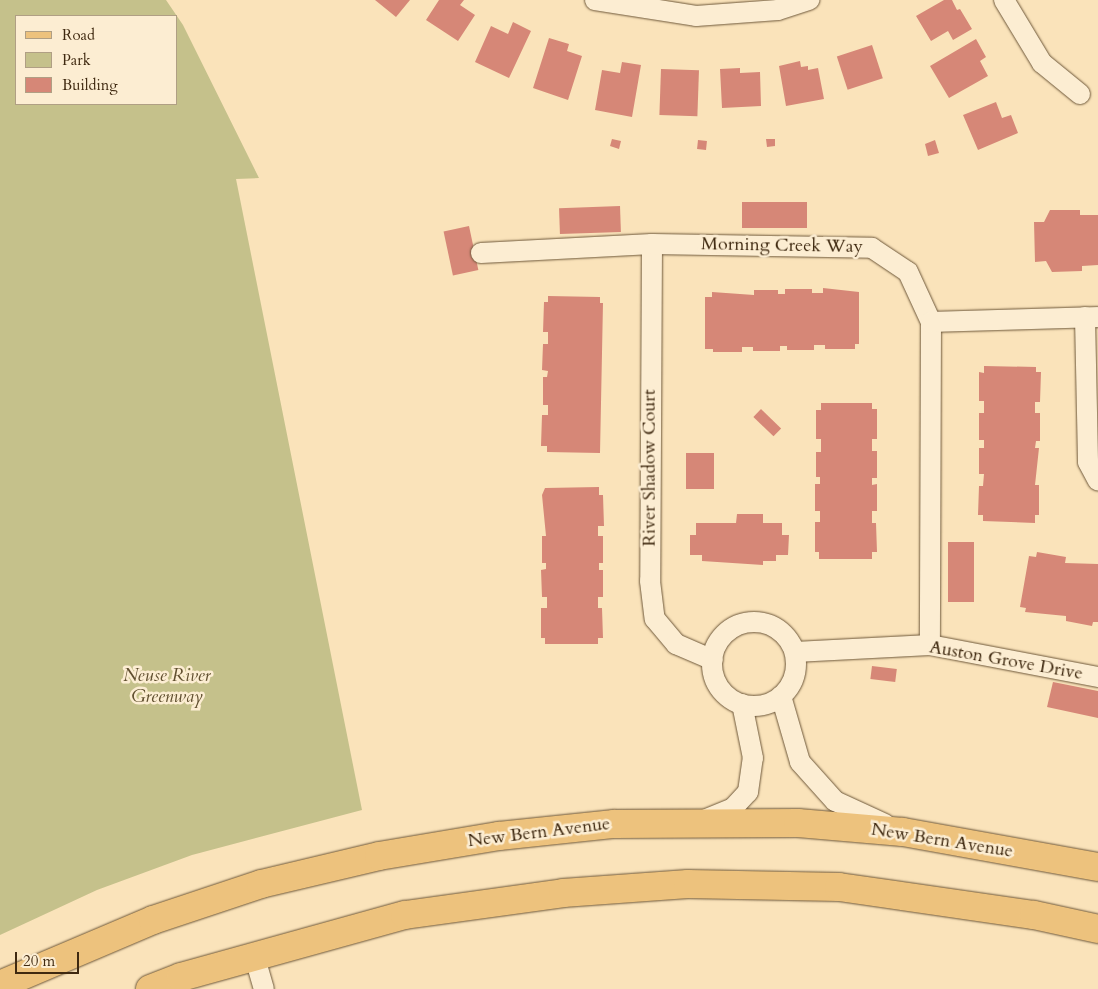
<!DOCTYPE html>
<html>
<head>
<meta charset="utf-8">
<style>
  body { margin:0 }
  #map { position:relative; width:1098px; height:989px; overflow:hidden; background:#fae3ba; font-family:Cardo,serif }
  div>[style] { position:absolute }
  .green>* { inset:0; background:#c5c18b }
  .building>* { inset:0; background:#d68777; transform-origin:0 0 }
  .roads { filter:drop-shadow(0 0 1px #6e583a) drop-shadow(0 0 1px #6e583a) }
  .street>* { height:20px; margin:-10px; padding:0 10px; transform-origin:10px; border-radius:10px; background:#fcedd2 }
  .street>.ring { margin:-10px; padding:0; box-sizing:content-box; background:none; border:20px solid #fcedd2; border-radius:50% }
  .primary>* { height:28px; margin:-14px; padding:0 14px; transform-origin:14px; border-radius:14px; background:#edc27d }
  span { translate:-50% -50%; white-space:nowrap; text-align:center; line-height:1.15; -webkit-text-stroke:5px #fcedd2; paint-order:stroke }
  .street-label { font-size:18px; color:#3f2910 }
  .park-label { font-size:18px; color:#604f2f; font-style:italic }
  .legend { position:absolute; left:15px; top:15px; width:162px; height:90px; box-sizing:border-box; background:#fcedd2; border:1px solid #b09f84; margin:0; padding:6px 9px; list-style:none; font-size:15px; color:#3f2910 }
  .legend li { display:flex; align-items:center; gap:10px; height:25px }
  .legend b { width:25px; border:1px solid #b09f84 }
  .scale { position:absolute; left:15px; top:952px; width:64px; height:22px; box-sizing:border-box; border:2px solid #3f2910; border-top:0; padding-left:6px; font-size:15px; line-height:18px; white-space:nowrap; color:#3f2910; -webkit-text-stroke:4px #fcedd2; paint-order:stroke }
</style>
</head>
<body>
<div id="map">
  <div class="green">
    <div style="clip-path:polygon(evenodd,0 0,166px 0,183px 25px,259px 178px,236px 179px,362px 810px,192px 855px,97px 890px,0 935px,0 0,16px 16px,176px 16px,176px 104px,16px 104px,16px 16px)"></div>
  </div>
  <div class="building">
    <div style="clip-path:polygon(375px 0,410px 0,396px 17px)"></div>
    <div style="clip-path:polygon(439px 0,464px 0,460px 5px,475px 15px,458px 41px,426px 20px)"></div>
    <div style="clip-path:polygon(944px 0,952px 0,957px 10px,960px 9px,972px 29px,953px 40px,948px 31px,931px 41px,916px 16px)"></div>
    <div style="clip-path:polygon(513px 22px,531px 31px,509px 78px,475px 62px,491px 26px,508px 34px)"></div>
    <div style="clip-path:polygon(549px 38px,569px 44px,567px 51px,582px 56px,568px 100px,533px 88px)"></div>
    <div style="clip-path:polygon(976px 39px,986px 57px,980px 61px,988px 76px,949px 98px,930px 66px)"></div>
    <div style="left:872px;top:45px;width:35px;height:37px;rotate:72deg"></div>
    <div style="clip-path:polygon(800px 61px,801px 67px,808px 66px,808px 70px,818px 68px,824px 99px,786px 106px,779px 66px)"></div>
    <div style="clip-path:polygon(622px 62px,641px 65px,632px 117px,595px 110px,602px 70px,620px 73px)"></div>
    <div style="clip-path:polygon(740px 68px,740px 73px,760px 72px,761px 106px,722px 108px,720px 69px)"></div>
    <div style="left:661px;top:69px;width:38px;height:46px;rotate:2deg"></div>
    <div style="clip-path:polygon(996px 102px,1002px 118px,1011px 115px,1018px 133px,978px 150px,963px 115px)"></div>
    <div style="clip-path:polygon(612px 139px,621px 141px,619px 149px,610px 146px)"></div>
    <div style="clip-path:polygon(766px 139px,775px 139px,775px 146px,767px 147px)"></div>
    <div style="left:698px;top:140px;width:9px;height:9px;rotate:6deg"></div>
    <div style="clip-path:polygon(935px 140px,939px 153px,928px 156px,925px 144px)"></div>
    <div style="left:807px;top:202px;width:26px;height:65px;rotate:90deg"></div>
    <div style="left:620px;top:206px;width:26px;height:61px;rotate:88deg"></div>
    <div style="clip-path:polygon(1050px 210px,1080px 210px,1080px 215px,1098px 215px,1098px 265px,1082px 266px,1082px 271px,1052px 272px,1046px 261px,1035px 262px,1034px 222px,1044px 222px)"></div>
    <div style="left:469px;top:226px;width:45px;height:26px;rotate:78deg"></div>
    <div style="clip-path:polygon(823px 288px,859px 292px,859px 344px,855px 344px,855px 349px,825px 349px,825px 345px,814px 345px,814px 350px,787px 350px,787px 346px,780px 346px,780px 351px,753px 351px,753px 347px,742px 347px,742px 352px,713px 352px,713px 349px,705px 349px,705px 297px,712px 297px,712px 292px,754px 295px,754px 290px,778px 290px,778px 294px,785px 294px,785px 289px,812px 289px,812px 293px,823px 293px)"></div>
    <div style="clip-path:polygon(548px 296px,600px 297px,600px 303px,603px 303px,600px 453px,547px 452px,547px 446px,541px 446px,542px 415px,548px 415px,548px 405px,543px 405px,543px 377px,547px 377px,548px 371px,542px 370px,543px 344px,548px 344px,548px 332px,543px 332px,544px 302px,548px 302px)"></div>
    <div style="clip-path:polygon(984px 366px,1036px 367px,1036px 372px,1041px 372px,1040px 402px,1035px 402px,1035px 413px,1040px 413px,1040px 441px,1036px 441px,1035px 448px,1039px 448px,1035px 485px,1039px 485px,1039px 515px,1035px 515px,1035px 523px,983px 521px,983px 515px,978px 515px,979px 486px,983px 486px,984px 474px,979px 474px,979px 448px,984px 448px,984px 440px,979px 440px,979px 413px,984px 413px,984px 401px,979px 401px,979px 372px,984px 373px)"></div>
    <div style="clip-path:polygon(821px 403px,872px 403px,872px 409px,877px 409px,877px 439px,872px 439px,872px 451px,877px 451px,877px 478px,872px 478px,872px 485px,877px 484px,877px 511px,872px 511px,872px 523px,876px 523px,877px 552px,872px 552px,872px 559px,819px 559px,819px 552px,815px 552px,815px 522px,820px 522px,820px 511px,815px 511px,815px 484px,820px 484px,820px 477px,816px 477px,816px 452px,821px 452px,821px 439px,816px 439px,816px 410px,821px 410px)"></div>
    <div style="left:761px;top:409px;width:28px;height:11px;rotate:44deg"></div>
    <div style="left:686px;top:453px;width:28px;height:36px"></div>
    <div style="clip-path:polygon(599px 487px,599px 495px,603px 495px,604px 526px,598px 526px,598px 536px,603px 536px,603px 563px,599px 563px,599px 570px,603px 570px,603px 597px,598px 597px,598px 608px,602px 608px,603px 638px,598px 638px,598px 644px,545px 644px,545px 638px,541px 638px,541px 608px,547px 608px,547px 597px,542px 597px,541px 570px,546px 569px,546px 563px,542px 563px,542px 536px,546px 536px,542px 495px,545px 488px)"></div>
    <div style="clip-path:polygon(737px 514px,763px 514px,763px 523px,782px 523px,782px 535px,789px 535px,788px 555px,776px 555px,776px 561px,763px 561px,763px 565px,702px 561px,702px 555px,690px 555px,690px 535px,696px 535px,696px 523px,736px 523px)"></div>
    <div style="left:948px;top:542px;width:26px;height:60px"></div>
    <div style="clip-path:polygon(1037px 552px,1066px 557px,1065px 563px,1098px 564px,1098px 622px,1093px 622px,1092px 626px,1066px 621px,1066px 616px,1025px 612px,1026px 608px,1020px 607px,1029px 556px,1036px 557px)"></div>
    <div style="left:872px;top:666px;width:25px;height:13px;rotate:7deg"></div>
    <div style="clip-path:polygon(1053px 682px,1098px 691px,1098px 718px,1047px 707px)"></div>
  </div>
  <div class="roads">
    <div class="street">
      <div style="left:595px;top:0;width:102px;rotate:9deg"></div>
      <div style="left:696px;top:16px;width:82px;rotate:-4.2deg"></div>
      <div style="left:778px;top:10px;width:33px;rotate:-18deg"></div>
      <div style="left:1004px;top:0;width:74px;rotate:58.9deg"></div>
      <div style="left:1042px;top:63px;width:49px;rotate:39.2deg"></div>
      <div style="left:652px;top:244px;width:337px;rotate:90.3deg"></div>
      <div style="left:650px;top:581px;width:38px;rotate:83deg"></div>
      <div style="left:655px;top:619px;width:33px;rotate:50deg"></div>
      <div style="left:676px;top:644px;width:40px;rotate:23.4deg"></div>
      <div style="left:481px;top:253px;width:171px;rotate:-3deg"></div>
      <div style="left:652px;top:244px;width:220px;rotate:1deg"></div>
      <div style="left:872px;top:248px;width:43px;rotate:33.7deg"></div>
      <div style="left:908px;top:272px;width:55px;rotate:65.3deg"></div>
      <div style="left:931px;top:322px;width:323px;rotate:90.2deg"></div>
      <div style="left:1085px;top:317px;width:145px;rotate:88.8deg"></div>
      <div style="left:1088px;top:462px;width:21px;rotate:62deg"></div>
      <div style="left:931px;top:322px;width:167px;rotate:-1.7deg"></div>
      <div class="ring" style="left:712px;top:622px;width:64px;height:64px"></div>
      <div style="left:795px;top:652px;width:135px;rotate:-3deg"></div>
      <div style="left:930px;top:645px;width:171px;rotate:10.8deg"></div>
      <div style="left:781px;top:696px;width:69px;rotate:73.9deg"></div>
      <div style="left:800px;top:762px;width:52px;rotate:48.1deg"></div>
      <div style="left:835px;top:801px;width:55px;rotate:24.7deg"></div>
      <div style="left:704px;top:820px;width:31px;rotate:-22deg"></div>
      <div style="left:733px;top:808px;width:22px;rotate:-47deg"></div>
      <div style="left:748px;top:792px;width:34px;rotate:-82deg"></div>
      <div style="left:753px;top:758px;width:55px;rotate:-101.5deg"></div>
      <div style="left:255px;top:958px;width:32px;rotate:74deg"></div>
    </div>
    <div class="primary">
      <div style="left:0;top:985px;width:166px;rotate:-23deg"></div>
      <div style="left:153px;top:920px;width:114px;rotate:-18.4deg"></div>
      <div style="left:261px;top:884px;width:121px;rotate:-13.3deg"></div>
      <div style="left:379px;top:856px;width:122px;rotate:-9.5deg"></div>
      <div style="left:499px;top:836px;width:116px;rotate:-6deg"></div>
      <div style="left:614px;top:824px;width:184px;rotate:-0.3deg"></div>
      <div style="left:798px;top:823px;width:105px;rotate:4.9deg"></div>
      <div style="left:903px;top:832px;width:198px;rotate:10.2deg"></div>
      <div style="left:150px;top:989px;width:33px;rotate:-21deg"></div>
      <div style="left:181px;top:977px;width:232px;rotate:-15.5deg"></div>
      <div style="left:405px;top:915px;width:160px;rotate:-7.9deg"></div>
      <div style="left:563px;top:893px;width:125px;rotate:-4.1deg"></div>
      <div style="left:688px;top:884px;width:151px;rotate:1.1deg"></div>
      <div style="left:839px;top:887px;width:197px;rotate:8.2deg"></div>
      <div style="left:1034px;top:915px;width:66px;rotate:12.3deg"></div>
    </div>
  </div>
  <div class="street-label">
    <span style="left:782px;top:246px;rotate:1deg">Morning Creek Way</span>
    <span style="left:650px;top:468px;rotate:-90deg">River Shadow Court</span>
    <span style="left:1006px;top:661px;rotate:10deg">Auston Grove Drive</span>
    <span style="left:539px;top:833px;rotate:-7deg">New Bern Avenue</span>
    <span style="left:942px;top:841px;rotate:9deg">New Bern Avenue</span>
  </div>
  <div class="park-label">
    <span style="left:167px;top:687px">Neuse River<br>Greenway</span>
  </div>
  <ul class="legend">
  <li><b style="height:6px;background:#edc27d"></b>Road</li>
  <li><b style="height:14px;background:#c5c18b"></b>Park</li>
  <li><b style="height:14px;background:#d68777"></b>Building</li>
  </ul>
  <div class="scale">20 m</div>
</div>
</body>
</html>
